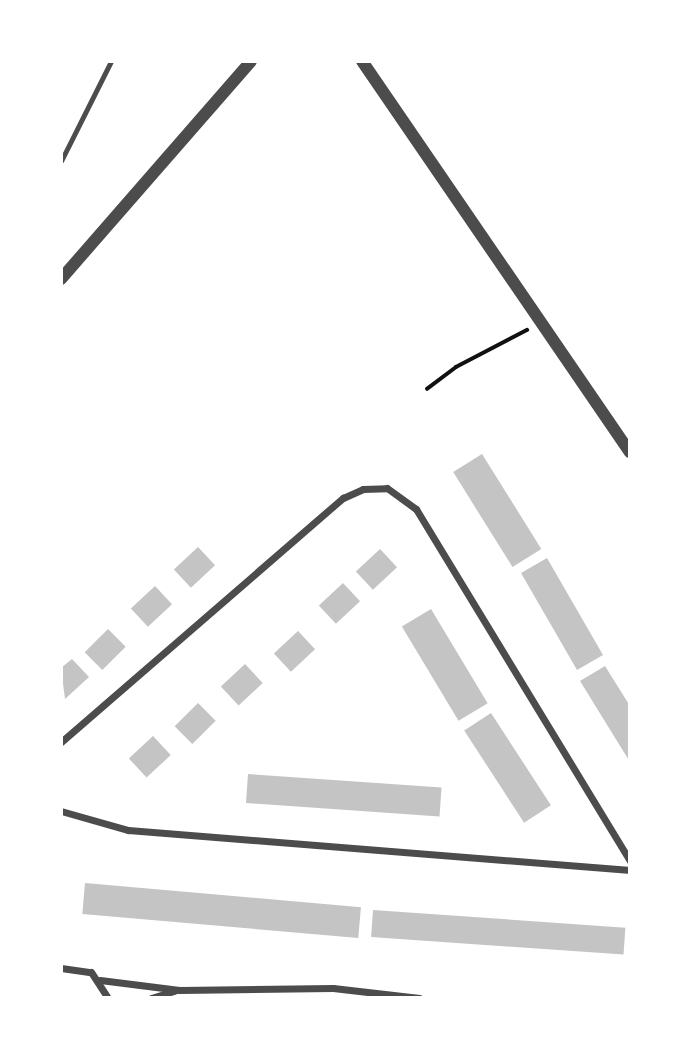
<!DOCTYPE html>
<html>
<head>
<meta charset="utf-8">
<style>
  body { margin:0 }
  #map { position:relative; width:691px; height:1059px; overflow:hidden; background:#fff; font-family:Manrope,sans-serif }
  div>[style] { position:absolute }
  .building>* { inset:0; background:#c4c4c4; transform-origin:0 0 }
  .path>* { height:3.5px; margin:-1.75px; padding:0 1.75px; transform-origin:1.75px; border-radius:1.75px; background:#111 }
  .service>* { height:5px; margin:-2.5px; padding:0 2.5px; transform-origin:2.5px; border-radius:2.5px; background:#4c4c4c }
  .minor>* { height:7px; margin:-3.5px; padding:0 3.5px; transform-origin:3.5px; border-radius:3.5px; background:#4c4c4c }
  .tertiary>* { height:12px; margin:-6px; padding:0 6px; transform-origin:6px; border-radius:6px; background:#4c4c4c }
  span { translate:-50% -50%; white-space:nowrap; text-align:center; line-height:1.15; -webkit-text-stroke:7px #fff; paint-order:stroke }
  .frame { position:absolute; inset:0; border:63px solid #fff; pointer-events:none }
</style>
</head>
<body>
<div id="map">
  <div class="building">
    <div style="left:482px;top:454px;width:112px;height:34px;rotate:58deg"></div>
    <div style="left:198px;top:547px;width:25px;height:33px;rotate:47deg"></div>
    <div style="left:380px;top:549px;width:25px;height:33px;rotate:47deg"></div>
    <div style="left:547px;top:558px;width:112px;height:30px;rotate:60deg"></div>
    <div style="left:343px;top:583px;width:25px;height:33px;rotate:47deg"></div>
    <div style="left:155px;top:586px;width:25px;height:33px;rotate:47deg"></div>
    <div style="left:431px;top:609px;width:110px;height:34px;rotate:59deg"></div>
    <div style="left:108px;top:629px;width:25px;height:33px;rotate:45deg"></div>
    <div style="left:298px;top:631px;width:25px;height:33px;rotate:47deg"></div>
    <div style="clip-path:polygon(72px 659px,89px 677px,65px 699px,61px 668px)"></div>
    <div style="left:245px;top:664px;width:26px;height:33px;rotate:47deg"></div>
    <div style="clip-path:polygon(605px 666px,630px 706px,630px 762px,580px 681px)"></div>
    <div style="left:198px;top:703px;width:25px;height:33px;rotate:45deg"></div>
    <div style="left:491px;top:713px;width:110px;height:32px;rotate:57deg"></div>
    <div style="left:153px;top:736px;width:26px;height:33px;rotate:47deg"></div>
    <div style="left:248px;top:774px;width:194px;height:29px;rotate:4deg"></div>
    <div style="left:85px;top:883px;width:277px;height:31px;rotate:5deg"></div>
    <div style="left:373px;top:910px;width:253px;height:27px;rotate:4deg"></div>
  </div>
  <div class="path">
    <div style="left:427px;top:389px;width:36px;rotate:-37deg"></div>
    <div style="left:456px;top:367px;width:80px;rotate:-27.5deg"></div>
  </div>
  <div class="service">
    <div style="left:61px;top:161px;width:112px;rotate:-63.4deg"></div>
  </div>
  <div class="minor">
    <div style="left:61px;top:742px;width:373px;rotate:-40.9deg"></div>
    <div style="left:343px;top:498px;width:22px;rotate:-24deg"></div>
    <div style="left:363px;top:489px;width:24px;rotate:-2deg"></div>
    <div style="left:387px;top:488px;width:36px;rotate:36deg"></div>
    <div style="left:416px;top:509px;width:412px;rotate:58.7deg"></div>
    <div style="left:61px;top:811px;width:70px;rotate:15.8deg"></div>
    <div style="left:128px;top:830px;width:504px;rotate:4.56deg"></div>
    <div style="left:61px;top:968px;width:30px;rotate:8deg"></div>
    <div style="left:91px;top:972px;width:31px;rotate:57deg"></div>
    <div style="left:100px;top:980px;width:80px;rotate:7.2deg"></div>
    <div style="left:179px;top:990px;width:154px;rotate:-0.7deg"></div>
    <div style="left:333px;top:988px;width:87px;rotate:6.6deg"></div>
    <div style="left:151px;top:998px;width:24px;rotate:-17deg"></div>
  </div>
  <div class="tertiary">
    <div style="left:362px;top:61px;width:474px;rotate:55.6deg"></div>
    <div style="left:61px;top:279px;width:289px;rotate:-48.9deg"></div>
  </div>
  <div class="frame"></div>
</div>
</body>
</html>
